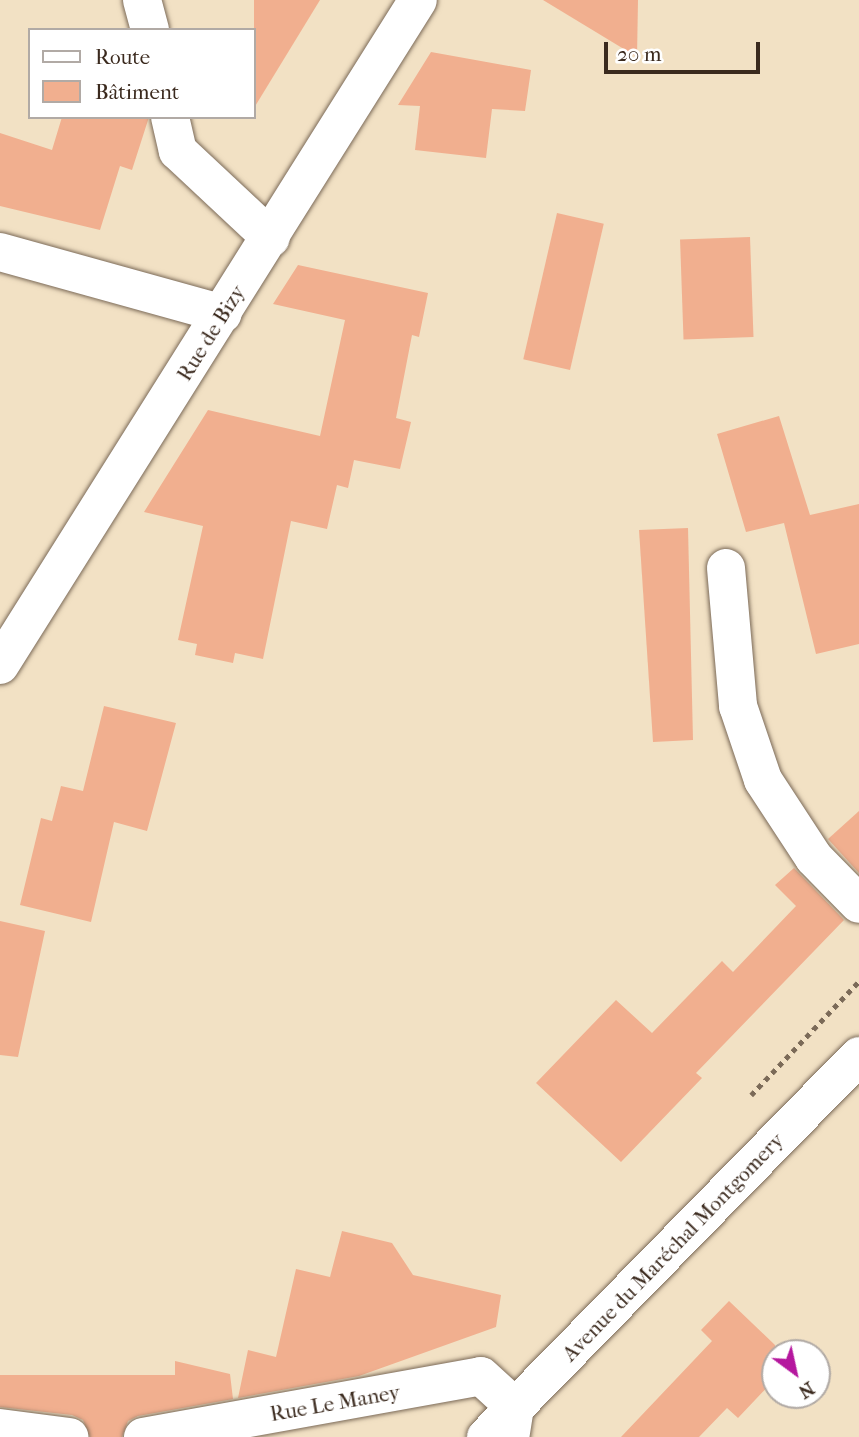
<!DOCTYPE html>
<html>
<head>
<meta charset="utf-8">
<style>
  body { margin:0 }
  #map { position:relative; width:859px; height:1437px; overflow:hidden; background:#f2e1c4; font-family:"IM FELL French Canon",serif }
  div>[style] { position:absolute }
  .building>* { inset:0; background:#f1af8f; transform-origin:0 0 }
  .path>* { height:4.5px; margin-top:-2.25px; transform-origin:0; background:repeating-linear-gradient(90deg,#7b6a58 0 5px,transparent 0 10px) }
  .roads { filter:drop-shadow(0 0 2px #7b6a58) drop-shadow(0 0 2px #7b6a58) }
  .minor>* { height:38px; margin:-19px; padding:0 19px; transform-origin:19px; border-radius:19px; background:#fff }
  .major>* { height:38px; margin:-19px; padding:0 19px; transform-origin:19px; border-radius:19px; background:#fff }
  span { translate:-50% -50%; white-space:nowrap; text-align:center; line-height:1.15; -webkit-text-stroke:5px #fff; paint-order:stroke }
  .street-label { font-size:21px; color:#3b2a1e }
  .legend { position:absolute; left:28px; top:28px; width:228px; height:91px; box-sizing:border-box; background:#fff; border:2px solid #b1aaa5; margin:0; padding:9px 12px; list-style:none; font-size:21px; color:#3b2a1e }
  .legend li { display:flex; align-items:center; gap:14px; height:35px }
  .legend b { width:35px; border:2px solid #b1aaa5 }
  .north { position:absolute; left:761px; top:1339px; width:70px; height:70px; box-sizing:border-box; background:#fff; border:2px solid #b1aaa5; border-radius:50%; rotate:147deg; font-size:19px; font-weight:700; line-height:28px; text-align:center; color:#3b2a1e }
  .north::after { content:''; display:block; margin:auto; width:24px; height:32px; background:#b5179e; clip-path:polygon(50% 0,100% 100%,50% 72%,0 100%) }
  .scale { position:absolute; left:604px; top:42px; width:156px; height:32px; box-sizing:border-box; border:4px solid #3b2a1e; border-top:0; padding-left:9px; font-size:21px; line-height:24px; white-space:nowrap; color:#3b2a1e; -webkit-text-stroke:5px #fff; paint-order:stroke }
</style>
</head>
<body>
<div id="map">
  <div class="building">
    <div style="clip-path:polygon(254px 0,320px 0,254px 108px)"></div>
    <div style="clip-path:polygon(543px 0,638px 0,637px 57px)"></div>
    <div style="clip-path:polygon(431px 52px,531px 70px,525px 111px,492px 109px,486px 158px,415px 150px,420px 106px,398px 105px)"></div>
    <div style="clip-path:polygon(62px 117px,149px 117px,132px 170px,120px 166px,100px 230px,0 206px,0 133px,52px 150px)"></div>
    <div style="left:557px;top:213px;width:48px;height:150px;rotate:13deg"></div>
    <div style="left:750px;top:237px;width:100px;height:70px;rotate:88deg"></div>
    <div style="clip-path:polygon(298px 265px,428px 293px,419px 337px,412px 335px,396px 418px,411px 422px,400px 469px,354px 460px,348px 488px,337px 485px,327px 529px,291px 521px,263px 659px,235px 653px,233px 663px,195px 655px,197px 644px,178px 640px,203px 526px,144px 512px,208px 410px,320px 436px,345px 320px,273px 304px)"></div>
    <div style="clip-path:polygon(779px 416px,810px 515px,859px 504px,859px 644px,816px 654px,784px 523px,746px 532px,717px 434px)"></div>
    <div style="clip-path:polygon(688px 528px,693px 740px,653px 742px,639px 530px)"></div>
    <div style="clip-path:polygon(104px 706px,176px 723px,147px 831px,114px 822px,91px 922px,20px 905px,41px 818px,52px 821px,61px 786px,83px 791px)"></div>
    <div style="clip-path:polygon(859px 811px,859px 873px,828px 839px)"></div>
    <div style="clip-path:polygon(794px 868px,844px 920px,696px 1073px,702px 1078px,621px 1162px,536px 1083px,616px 1000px,652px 1033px,722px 961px,733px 972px,796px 906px,775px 885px)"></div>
    <div style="clip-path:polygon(0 921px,45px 931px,18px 1057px,0 1055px)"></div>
    <div style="clip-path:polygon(342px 1231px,392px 1243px,413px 1275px,501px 1295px,496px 1327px,359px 1376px,238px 1398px,248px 1350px,276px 1357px,296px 1269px,330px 1277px)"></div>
    <div style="clip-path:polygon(729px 1301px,775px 1345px,775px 1379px,738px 1418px,727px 1408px,699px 1437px,621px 1437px,712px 1341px,701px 1330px)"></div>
    <div style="clip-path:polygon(175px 1361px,230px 1374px,233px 1399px,138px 1416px,128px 1421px,122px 1437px,90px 1437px,83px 1420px,72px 1415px,0 1407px,0 1375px,175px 1375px)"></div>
  </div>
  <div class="path">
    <div style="left:751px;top:1095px;width:157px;rotate:-46.5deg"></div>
  </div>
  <div class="roads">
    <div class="minor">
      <div style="left:142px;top:0;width:31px;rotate:75deg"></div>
      <div style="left:170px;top:117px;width:35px;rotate:77deg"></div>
      <div style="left:178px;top:151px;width:127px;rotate:43.1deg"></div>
      <div style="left:0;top:252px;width:231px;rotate:15.5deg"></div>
      <div style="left:726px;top:568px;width:139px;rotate:85deg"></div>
      <div style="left:738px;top:706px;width:78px;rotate:71.3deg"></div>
      <div style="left:763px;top:780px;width:93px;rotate:56.8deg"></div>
      <div style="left:814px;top:858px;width:64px;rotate:45.6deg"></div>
      <div style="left:0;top:665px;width:785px;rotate:-57.85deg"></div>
      <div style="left:0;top:1428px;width:70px;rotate:7.4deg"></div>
      <div style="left:143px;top:1437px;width:343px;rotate:-10.2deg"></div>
      <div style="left:481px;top:1376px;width:46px;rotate:42.4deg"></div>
      <div style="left:515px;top:1407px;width:30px;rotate:99deg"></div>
    </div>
    <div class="major">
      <div style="left:486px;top:1437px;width:533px;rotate:-45.61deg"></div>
    </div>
  </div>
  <div class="street-label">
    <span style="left:211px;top:333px;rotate:-58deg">Rue de Bizy</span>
    <span style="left:673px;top:1247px;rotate:-46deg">Avenue du Maréchal Montgomery</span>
    <span style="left:335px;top:1403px;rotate:-10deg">Rue Le Maney</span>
  </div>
  <ul class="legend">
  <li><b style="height:9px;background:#fff"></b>Route</li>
  <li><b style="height:19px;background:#f1af8f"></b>Bâtiment</li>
  </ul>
  <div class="north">N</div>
  <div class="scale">20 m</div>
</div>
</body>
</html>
